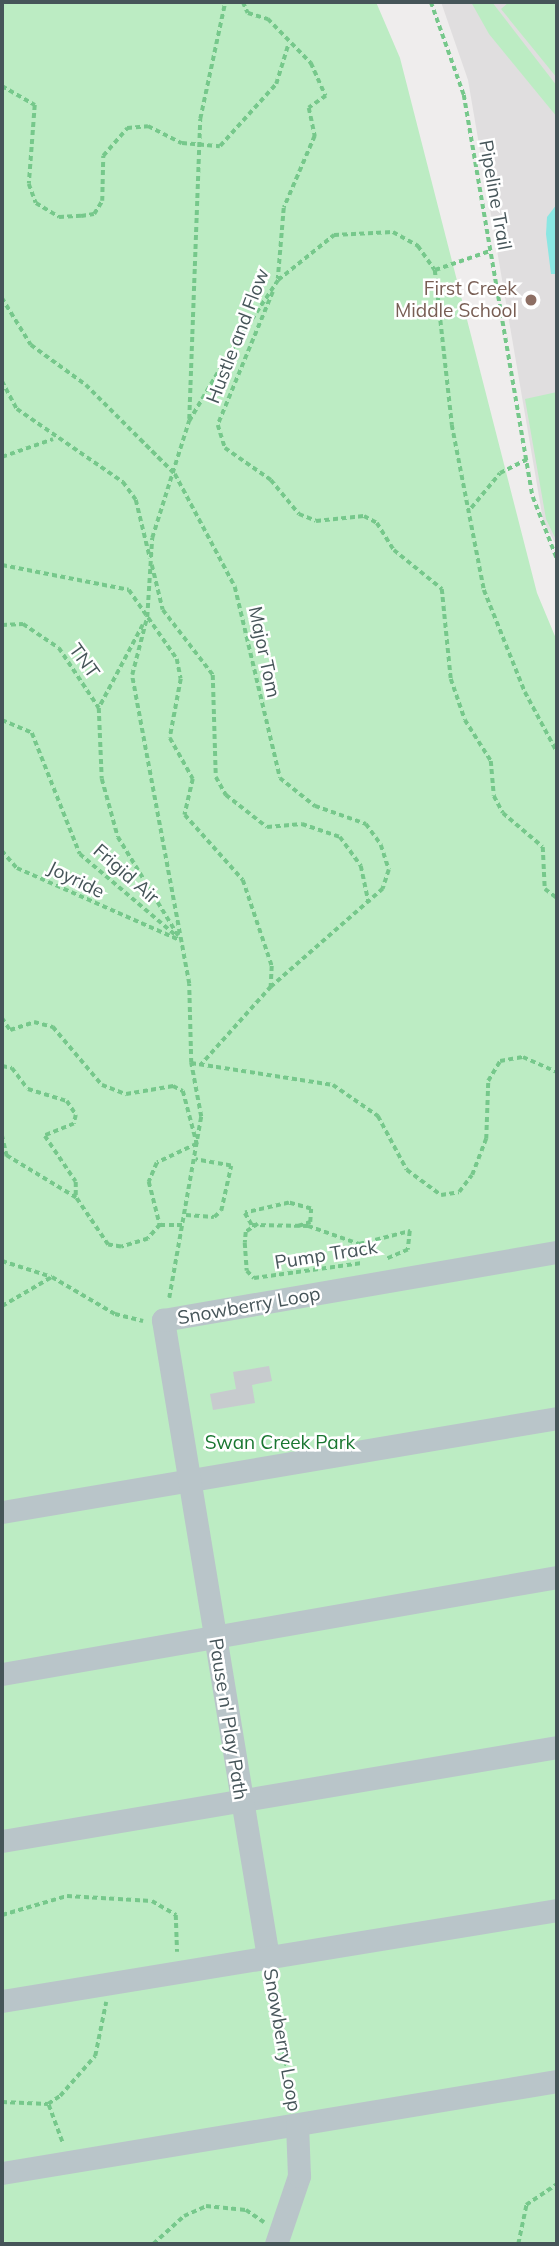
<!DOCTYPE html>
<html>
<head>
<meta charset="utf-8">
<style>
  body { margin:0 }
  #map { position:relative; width:559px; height:2246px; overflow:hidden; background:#efeded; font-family:Mulish,sans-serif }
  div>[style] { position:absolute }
  .education>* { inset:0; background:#e0dedf }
  .green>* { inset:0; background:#bcecc3 }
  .water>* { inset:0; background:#8be7e3 }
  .building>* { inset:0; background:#c7cbce }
  .path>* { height:3.5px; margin-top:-1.75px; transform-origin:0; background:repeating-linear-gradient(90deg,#76c88b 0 5px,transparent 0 8.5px) }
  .minor>* { height:23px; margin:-11.5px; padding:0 11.5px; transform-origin:11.5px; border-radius:11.5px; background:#b9c5c9 }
  .dots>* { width:19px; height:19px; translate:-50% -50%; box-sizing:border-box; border:4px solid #fff; border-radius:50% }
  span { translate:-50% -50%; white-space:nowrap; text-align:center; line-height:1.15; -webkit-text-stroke:5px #fff; paint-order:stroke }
  .street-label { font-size:19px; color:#465559 }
  .education-label { font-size:19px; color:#785e54 }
  .right { translate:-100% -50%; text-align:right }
  .park-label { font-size:19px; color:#1a7731 }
  .frame { position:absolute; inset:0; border:4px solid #465559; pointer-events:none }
</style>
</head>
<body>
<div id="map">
  <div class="education">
    <div style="clip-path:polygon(441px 2px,557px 2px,557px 547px,543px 520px,468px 80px)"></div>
  </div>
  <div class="green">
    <div style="clip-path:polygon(2px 2px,376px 2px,400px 58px,537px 593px,557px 641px,557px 2244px,2px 2244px)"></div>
    <div style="clip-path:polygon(471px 2px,492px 2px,557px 86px,557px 117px,489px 34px)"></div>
    <div style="clip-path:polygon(509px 2px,557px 2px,557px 78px,501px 9px)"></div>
    <div style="clip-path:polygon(557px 392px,557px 542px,546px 519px,525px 399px)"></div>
  </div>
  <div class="water">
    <div style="clip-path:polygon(557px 204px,557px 274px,551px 274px,546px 234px,547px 217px)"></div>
  </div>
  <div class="building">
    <div style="clip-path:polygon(269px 1366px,272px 1381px,252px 1385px,255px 1403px,213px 1410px,210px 1394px,236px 1389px,233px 1372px)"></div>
  </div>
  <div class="path">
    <div style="left:243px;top:2px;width:12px;rotate:66deg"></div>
    <div style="left:248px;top:13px;width:21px;rotate:17deg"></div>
    <div style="left:268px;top:19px;width:62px;rotate:45.7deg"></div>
    <div style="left:311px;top:63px;width:36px;rotate:66deg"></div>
    <div style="left:326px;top:96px;width:21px;rotate:145deg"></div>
    <div style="left:309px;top:108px;width:29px;rotate:78deg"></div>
    <div style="left:315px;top:136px;width:78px;rotate:113.3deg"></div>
    <div style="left:284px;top:208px;width:71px;rotate:94.8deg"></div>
    <div style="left:431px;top:2px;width:99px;rotate:70.5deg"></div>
    <div style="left:464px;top:95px;width:408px;rotate:80.3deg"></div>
    <div style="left:533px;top:497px;width:66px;rotate:68.8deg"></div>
    <div style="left:2px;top:86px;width:38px;rotate:30deg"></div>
    <div style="left:35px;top:105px;width:79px;rotate:94.3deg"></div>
    <div style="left:29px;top:184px;width:20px;rotate:70deg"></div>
    <div style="left:36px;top:203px;width:27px;rotate:31deg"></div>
    <div style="left:59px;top:217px;width:22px;rotate:-3deg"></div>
    <div style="left:81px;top:216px;width:13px;rotate:-9deg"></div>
    <div style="left:94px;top:214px;width:15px;rotate:-58deg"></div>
    <div style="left:102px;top:201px;width:45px;rotate:-88.7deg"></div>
    <div style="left:103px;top:156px;width:37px;rotate:-49deg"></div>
    <div style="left:127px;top:128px;width:21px;rotate:-5deg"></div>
    <div style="left:148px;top:126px;width:38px;rotate:27deg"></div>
    <div style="left:182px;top:143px;width:38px;rotate:5deg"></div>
    <div style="left:220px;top:146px;width:84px;rotate:-47.9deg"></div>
    <div style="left:276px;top:84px;width:41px;rotate:-72.9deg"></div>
    <div style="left:435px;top:270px;width:58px;rotate:-19.1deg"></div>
    <div style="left:273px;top:292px;width:144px;rotate:112.5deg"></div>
    <div style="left:218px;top:425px;width:24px;rotate:73deg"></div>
    <div style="left:225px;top:448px;width:56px;rotate:34.8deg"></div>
    <div style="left:271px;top:480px;width:44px;rotate:50.5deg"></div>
    <div style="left:299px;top:514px;width:18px;rotate:22deg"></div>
    <div style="left:316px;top:521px;width:48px;rotate:-5.9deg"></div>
    <div style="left:364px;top:516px;width:15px;rotate:28deg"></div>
    <div style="left:377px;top:523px;width:32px;rotate:58deg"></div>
    <div style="left:394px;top:550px;width:62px;rotate:39.1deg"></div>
    <div style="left:442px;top:589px;width:90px;rotate:84.3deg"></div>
    <div style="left:451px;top:679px;width:43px;rotate:71.1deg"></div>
    <div style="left:465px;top:720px;width:49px;rotate:57.6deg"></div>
    <div style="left:491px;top:761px;width:35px;rotate:85deg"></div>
    <div style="left:494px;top:796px;width:19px;rotate:62deg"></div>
    <div style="left:503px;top:813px;width:52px;rotate:40.4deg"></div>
    <div style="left:543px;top:847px;width:42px;rotate:87.3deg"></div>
    <div style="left:545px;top:889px;width:15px;rotate:37deg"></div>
    <div style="left:2px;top:298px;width:55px;rotate:58.3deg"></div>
    <div style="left:31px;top:345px;width:68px;rotate:36deg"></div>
    <div style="left:86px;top:385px;width:126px;rotate:45deg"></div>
    <div style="left:175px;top:474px;width:128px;rotate:62deg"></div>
    <div style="left:235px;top:587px;width:196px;rotate:76.7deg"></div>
    <div style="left:280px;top:778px;width:45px;rotate:38.7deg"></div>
    <div style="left:315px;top:806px;width:54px;rotate:19.4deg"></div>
    <div style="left:366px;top:824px;width:26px;rotate:54deg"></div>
    <div style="left:381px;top:845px;width:26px;rotate:72deg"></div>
    <div style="left:389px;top:870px;width:20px;rotate:108deg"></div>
    <div style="left:383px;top:889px;width:149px;rotate:138.8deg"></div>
    <div style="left:2px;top:381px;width:32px;rotate:62deg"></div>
    <div style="left:17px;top:409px;width:129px;rotate:34.6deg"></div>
    <div style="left:123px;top:482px;width:22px;rotate:54deg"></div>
    <div style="left:136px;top:500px;width:60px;rotate:76.4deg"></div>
    <div style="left:189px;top:419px;width:300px;rotate:-87.9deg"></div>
    <div style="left:200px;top:119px;width:120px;rotate:-77.9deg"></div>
    <div style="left:2px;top:457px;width:54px;rotate:-19.4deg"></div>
    <div style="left:471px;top:508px;width:45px;rotate:-50.4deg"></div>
    <div style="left:500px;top:473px;width:30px;rotate:-27deg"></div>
    <div style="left:2px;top:565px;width:129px;rotate:11.1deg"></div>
    <div style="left:129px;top:590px;width:84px;rotate:55.2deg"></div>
    <div style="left:177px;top:659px;width:20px;rotate:79deg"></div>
    <div style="left:181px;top:679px;width:60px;rotate:100.6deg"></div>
    <div style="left:170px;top:738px;width:47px;rotate:60.7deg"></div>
    <div style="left:193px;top:779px;width:37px;rotate:103deg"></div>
    <div style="left:185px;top:815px;width:87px;rotate:48.3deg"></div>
    <div style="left:243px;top:880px;width:91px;rotate:71.4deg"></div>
    <div style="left:272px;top:966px;width:21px;rotate:93deg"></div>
    <div style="left:271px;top:987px;width:105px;rotate:131.9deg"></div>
    <div style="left:152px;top:565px;width:46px;rotate:76.3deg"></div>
    <div style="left:163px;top:610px;width:82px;rotate:52.4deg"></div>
    <div style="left:213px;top:675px;width:102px;rotate:88.3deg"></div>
    <div style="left:216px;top:777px;width:21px;rotate:61deg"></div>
    <div style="left:226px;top:795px;width:52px;rotate:38deg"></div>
    <div style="left:267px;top:827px;width:35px;rotate:-5deg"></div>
    <div style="left:302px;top:824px;width:40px;rotate:18.9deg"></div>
    <div style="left:340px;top:837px;width:36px;rotate:54deg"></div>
    <div style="left:361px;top:866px;width:38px;rotate:78deg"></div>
    <div style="left:2px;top:625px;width:21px;rotate:-3deg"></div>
    <div style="left:23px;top:624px;width:43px;rotate:33.7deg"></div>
    <div style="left:59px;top:648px;width:72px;rotate:56.3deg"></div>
    <div style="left:143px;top:625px;width:94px;rotate:117.9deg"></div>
    <div style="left:99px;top:708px;width:71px;rotate:87.6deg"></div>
    <div style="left:102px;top:779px;width:60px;rotate:74.6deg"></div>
    <div style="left:118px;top:837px;width:117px;rotate:58.6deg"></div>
    <div style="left:2px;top:720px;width:33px;rotate:23deg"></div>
    <div style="left:32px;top:733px;width:130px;rotate:68.4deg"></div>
    <div style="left:80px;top:854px;width:128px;rotate:40.3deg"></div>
    <div style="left:2px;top:851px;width:23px;rotate:49deg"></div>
    <div style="left:17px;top:868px;width:180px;rotate:23.9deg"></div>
    <div style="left:2px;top:1018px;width:14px;rotate:56deg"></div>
    <div style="left:10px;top:1030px;width:25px;rotate:-18deg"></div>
    <div style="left:34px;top:1022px;width:20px;rotate:15deg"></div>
    <div style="left:53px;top:1027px;width:76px;rotate:49.8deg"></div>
    <div style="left:102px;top:1085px;width:26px;rotate:21deg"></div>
    <div style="left:126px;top:1094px;width:48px;rotate:-9.7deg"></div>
    <div style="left:173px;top:1086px;width:11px;rotate:27deg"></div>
    <div style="left:183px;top:1091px;width:55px;rotate:75.2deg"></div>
    <div style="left:197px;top:1144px;width:44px;rotate:154.6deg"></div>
    <div style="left:157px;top:1163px;width:21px;rotate:113deg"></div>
    <div style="left:149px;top:1182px;width:44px;rotate:75.7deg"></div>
    <div style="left:160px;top:1225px;width:18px;rotate:131deg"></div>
    <div style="left:148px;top:1239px;width:28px;rotate:163deg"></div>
    <div style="left:121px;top:1247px;width:13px;rotate:-171deg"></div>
    <div style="left:108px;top:1245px;width:57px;rotate:-124.2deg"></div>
    <div style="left:76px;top:1198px;width:87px;rotate:-148.7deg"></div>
    <div style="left:191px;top:1063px;width:144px;rotate:8.8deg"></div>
    <div style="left:333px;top:1085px;width:55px;rotate:34.6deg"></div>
    <div style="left:378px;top:1116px;width:61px;rotate:61.8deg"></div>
    <div style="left:407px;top:1170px;width:42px;rotate:36.3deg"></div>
    <div style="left:441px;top:1195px;width:18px;rotate:-9deg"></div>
    <div style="left:459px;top:1192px;width:21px;rotate:-53deg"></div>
    <div style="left:472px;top:1175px;width:39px;rotate:-69deg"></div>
    <div style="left:486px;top:1139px;width:58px;rotate:-88deg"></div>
    <div style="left:488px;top:1081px;width:23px;rotate:-59deg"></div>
    <div style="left:500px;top:1061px;width:23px;rotate:-10deg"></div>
    <div style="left:523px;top:1057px;width:37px;rotate:24deg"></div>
    <div style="left:2px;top:1066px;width:10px;rotate:11deg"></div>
    <div style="left:12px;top:1068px;width:26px;rotate:53deg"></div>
    <div style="left:28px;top:1089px;width:41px;rotate:17.1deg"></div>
    <div style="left:67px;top:1101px;width:17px;rotate:57deg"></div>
    <div style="left:76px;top:1115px;width:9px;rotate:103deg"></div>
    <div style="left:74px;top:1124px;width:31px;rotate:158deg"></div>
    <div style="left:45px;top:1136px;width:55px;rotate:56deg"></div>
    <div style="left:76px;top:1182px;width:15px;rotate:90deg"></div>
    <div style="left:2px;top:1135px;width:22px;rotate:77deg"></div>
    <div style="left:186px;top:1215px;width:28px;rotate:4deg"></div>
    <div style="left:214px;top:1217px;width:9px;rotate:-41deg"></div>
    <div style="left:221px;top:1211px;width:46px;rotate:-77.5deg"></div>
    <div style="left:231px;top:1166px;width:36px;rotate:-170deg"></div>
    <div style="left:258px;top:1224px;width:14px;rotate:146deg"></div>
    <div style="left:246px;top:1232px;width:11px;rotate:95deg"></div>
    <div style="left:245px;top:1243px;width:28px;rotate:86deg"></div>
    <div style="left:247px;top:1271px;width:10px;rotate:45deg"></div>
    <div style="left:254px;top:1278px;width:109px;rotate:-7.9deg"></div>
    <div style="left:160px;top:1225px;width:25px"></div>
    <div style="left:298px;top:1226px;width:13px;rotate:-18deg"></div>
    <div style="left:310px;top:1222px;width:13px;rotate:-86deg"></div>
    <div style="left:311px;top:1209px;width:23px;rotate:-165deg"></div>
    <div style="left:289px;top:1203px;width:45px;rotate:167.2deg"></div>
    <div style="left:245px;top:1213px;width:14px;rotate:60deg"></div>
    <div style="left:252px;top:1225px;width:56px;rotate:1deg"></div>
    <div style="left:308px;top:1226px;width:54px;rotate:19.4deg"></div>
    <div style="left:359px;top:1244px;width:53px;rotate:-14.3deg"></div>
    <div style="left:410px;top:1231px;width:19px;rotate:96deg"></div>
    <div style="left:408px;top:1250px;width:23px;rotate:157deg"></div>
    <div style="left:2px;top:1261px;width:52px;rotate:17.7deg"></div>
    <div style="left:52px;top:1277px;width:73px;rotate:30.4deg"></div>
    <div style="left:115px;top:1314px;width:29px;rotate:14deg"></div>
    <div style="left:169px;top:1298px;width:184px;rotate:-80deg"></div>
    <div style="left:201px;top:1117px;width:55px;rotate:-100.5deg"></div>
    <div style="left:191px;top:1063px;width:79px;rotate:-91.5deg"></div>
    <div style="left:189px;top:984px;width:314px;rotate:-100.5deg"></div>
    <div style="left:132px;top:675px;width:60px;rotate:-75.5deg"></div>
    <div style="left:147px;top:617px;width:79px;rotate:-86.4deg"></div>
    <div style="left:152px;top:538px;width:123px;rotate:-72.5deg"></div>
    <div style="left:189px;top:421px;width:77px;rotate:-59.4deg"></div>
    <div style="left:228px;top:355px;width:90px;rotate:-56.3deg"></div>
    <div style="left:278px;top:280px;width:72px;rotate:-38.8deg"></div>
    <div style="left:334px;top:235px;width:59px;rotate:-2.9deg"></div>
    <div style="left:393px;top:232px;width:29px;rotate:29deg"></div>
    <div style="left:418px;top:246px;width:29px;rotate:55deg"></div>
    <div style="left:435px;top:270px;width:156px;rotate:83.7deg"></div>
    <div style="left:452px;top:425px;width:168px;rotate:79deg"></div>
    <div style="left:484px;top:590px;width:110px;rotate:68.1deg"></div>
    <div style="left:525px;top:692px;width:68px;rotate:61.9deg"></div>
    <div style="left:2px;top:1306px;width:56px;rotate:-30.3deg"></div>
    <div style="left:2px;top:1915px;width:68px;rotate:-16.3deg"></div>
    <div style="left:67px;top:1896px;width:85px;rotate:3.4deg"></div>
    <div style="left:152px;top:1901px;width:28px;rotate:30deg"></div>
    <div style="left:176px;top:1915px;width:37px;rotate:88deg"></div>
    <div style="left:271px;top:1977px;width:132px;rotate:80deg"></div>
    <div style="left:2px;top:2102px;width:46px;rotate:2.5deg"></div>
    <div style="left:48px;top:2104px;width:14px;rotate:-34deg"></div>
    <div style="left:60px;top:2096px;width:53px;rotate:-48.8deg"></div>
    <div style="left:95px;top:2056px;width:55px;rotate:-78.5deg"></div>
    <div style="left:49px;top:2105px;width:40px;rotate:69.8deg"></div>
    <div style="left:49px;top:2244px;width:33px"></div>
    <div style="left:153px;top:2244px;width:42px;rotate:-42.1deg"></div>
    <div style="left:184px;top:2216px;width:24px;rotate:-24deg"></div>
    <div style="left:206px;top:2206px;width:40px;rotate:5.7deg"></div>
    <div style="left:246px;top:2210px;width:22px;rotate:34deg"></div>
    <div style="left:518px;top:2244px;width:40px;rotate:-78deg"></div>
    <div style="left:526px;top:2205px;width:37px;rotate:-34deg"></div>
  </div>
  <div class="minor">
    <div style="left:2px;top:1512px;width:563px;rotate:-9.61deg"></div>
    <div style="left:2px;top:1674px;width:563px;rotate:-9.91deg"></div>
    <div style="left:2px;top:1841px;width:563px;rotate:-9.61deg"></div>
    <div style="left:268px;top:1957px;width:646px;rotate:-99.36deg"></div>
    <div style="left:163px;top:1320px;width:400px;rotate:-9.8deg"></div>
    <div style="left:2px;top:2001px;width:562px;rotate:-9.31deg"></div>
    <div style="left:2px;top:2173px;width:563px;rotate:-9.41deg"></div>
    <div style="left:276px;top:2244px;width:72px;rotate:-71.3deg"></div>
    <div style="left:299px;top:2176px;width:51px;rotate:-92.2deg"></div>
  </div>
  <div class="dots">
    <div style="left:531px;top:300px;background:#8d6e63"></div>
  </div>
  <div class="street-label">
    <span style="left:495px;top:195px;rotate:80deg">Pipeline Trail</span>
    <span style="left:238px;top:336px;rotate:-69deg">Hustle and Flow</span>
    <span style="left:264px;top:652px;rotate:78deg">Major Tom</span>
    <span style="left:84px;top:661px;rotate:54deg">TNT</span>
    <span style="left:126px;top:874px;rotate:41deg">Frigid Air</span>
    <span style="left:76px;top:880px;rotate:26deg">Joyride</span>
    <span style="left:326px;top:1255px;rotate:-9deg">Pump Track</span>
    <span style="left:249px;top:1306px;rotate:-10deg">Snowberry Loop</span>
    <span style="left:228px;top:1719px;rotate:81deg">Pause n' Play Path</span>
    <span style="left:282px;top:2040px;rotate:80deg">Snowberry Loop</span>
  </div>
  <div class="education-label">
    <span class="right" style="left:517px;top:300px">First Creek<br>Middle School</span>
  </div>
  <div class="park-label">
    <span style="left:280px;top:1443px">Swan Creek Park</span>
  </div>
  <div class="frame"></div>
</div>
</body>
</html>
